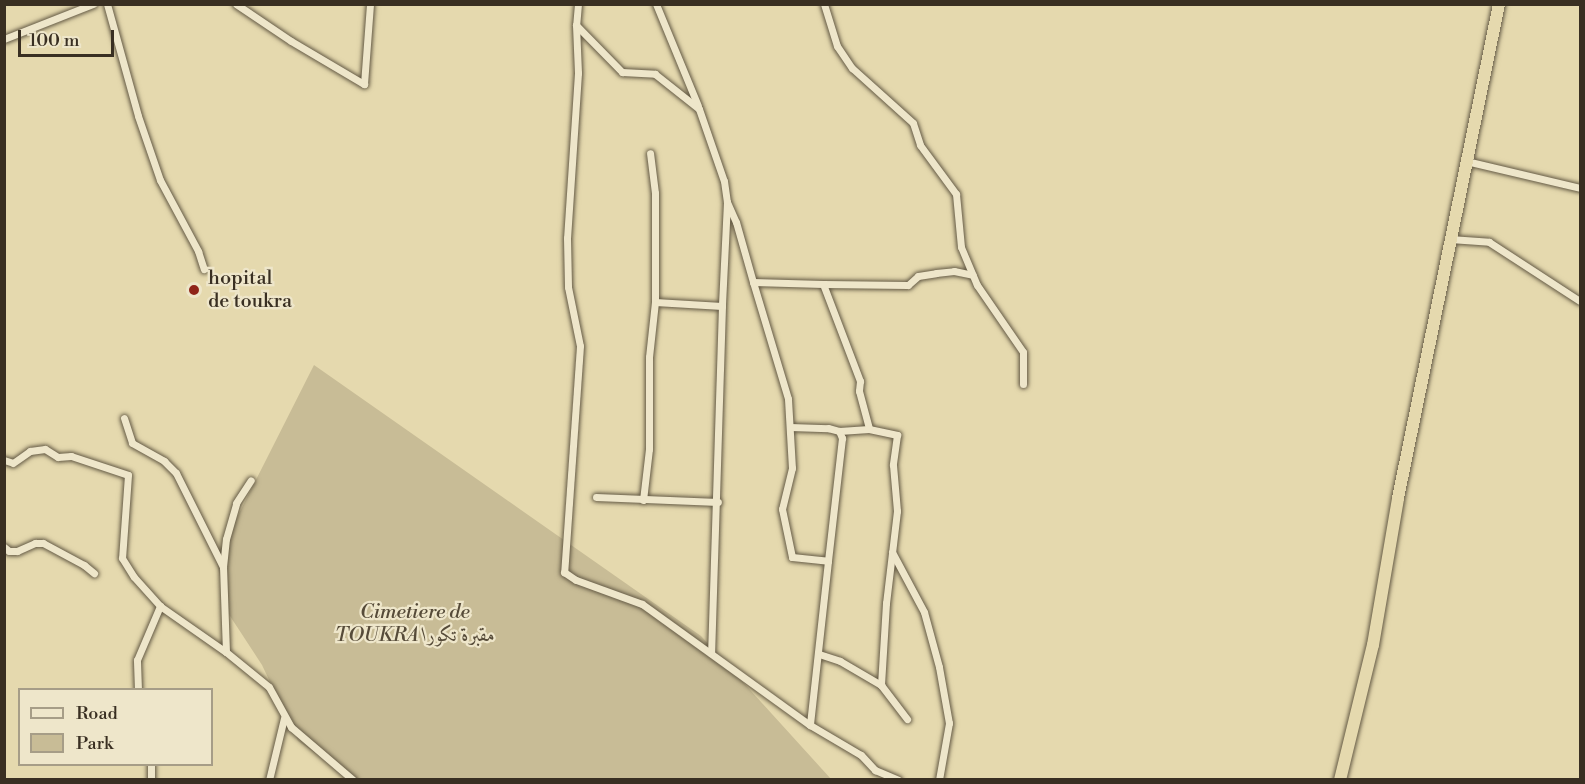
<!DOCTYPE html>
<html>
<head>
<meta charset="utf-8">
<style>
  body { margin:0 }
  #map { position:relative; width:1585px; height:784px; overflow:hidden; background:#e5d9ae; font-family:"Libre Bodoni",Amiri,serif }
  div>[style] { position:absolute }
  .green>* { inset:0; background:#c8bc96 }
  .roads { filter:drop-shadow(0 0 2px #645a45) drop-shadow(0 0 2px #645a45) }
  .minor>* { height:7px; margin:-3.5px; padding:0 3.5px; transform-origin:3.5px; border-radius:3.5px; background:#eee6ca }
  .trunk>* { height:12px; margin:-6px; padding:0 6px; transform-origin:6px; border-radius:6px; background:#e5d9ae }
  .dots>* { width:16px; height:16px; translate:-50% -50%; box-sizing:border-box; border:3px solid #eee6ca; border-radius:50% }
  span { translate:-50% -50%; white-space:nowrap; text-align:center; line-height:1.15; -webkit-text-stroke:4.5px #eee6ca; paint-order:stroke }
  .poi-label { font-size:20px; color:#392f22 }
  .left { translate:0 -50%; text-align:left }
  .park-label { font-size:20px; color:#564b39; font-style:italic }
  .frame { position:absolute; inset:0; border:6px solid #392f22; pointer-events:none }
  .legend { position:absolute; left:18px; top:688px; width:195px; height:78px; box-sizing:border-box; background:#eee6ca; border:2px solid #a69d87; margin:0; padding:8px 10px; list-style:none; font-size:18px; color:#392f22 }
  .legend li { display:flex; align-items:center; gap:12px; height:30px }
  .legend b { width:30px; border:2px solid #a69d87 }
  .scale { position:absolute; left:18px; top:30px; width:96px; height:27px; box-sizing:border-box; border:3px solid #392f22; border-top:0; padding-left:8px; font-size:18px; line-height:21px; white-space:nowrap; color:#392f22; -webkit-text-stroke:4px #eee6ca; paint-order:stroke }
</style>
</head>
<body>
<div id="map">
  <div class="green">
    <div style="clip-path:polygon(314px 365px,701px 636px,831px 779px,352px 779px,298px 741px,262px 665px,228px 613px,216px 559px)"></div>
  </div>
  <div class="roads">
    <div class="minor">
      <div style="left:107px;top:4px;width:116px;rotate:74.5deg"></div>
      <div style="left:138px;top:116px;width:68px;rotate:71deg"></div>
      <div style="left:160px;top:180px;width:81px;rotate:61.8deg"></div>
      <div style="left:198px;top:251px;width:19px;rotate:72deg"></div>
      <div style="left:236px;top:4px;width:66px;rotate:33.9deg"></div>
      <div style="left:291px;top:41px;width:85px;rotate:30.5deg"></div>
      <div style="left:364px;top:84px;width:80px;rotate:-85.7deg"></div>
      <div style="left:578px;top:4px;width:21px;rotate:95deg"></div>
      <div style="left:576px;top:25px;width:48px;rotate:87.6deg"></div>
      <div style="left:578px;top:73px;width:165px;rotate:93.8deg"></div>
      <div style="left:567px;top:238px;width:49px;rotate:88.8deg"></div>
      <div style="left:568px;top:287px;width:60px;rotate:78.5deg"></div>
      <div style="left:580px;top:346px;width:227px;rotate:94deg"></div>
      <div style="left:564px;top:572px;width:14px;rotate:34deg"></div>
      <div style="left:576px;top:580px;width:70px;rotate:20deg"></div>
      <div style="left:642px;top:604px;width:207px;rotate:35.8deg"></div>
      <div style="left:656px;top:4px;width:110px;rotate:67.6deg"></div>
      <div style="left:824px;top:4px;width:44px;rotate:72.8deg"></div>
      <div style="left:837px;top:46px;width:27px;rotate:56deg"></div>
      <div style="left:852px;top:68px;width:82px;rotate:42deg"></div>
      <div style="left:913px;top:123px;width:23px;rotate:72deg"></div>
      <div style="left:920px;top:145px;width:61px;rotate:53.7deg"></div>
      <div style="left:956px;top:194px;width:53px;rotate:84.6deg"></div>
      <div style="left:961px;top:247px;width:41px;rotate:67.2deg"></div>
      <div style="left:977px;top:285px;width:81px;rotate:55.5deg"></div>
      <div style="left:1023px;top:352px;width:32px;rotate:90deg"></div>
      <div style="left:576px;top:25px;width:66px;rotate:45.6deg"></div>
      <div style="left:622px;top:72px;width:33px;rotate:3deg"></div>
      <div style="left:655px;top:74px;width:56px;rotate:38.5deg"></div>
      <div style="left:699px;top:109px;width:76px;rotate:70.9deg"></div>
      <div style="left:724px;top:181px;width:21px;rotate:82deg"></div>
      <div style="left:727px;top:202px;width:104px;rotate:92.8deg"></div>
      <div style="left:4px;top:39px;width:96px;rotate:-21.5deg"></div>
      <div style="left:1466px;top:161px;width:117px;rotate:13.3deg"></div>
      <div style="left:727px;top:202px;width:22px;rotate:66deg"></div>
      <div style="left:736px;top:222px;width:62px;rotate:74.2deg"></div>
      <div style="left:753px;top:282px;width:70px;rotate:1.6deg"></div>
      <div style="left:823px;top:284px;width:104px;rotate:69.1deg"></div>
      <div style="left:860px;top:381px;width:10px;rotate:96deg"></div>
      <div style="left:859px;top:391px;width:39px;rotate:75deg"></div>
      <div style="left:869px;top:429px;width:29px;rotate:12deg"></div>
      <div style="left:897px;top:435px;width:30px;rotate:98deg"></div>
      <div style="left:893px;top:465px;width:46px;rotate:85deg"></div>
      <div style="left:897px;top:511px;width:93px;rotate:96.8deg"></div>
      <div style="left:886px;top:603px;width:82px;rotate:93.5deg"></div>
      <div style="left:1450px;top:239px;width:39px;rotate:4deg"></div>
      <div style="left:1489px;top:242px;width:108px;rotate:33deg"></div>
      <div style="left:753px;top:282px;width:122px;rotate:73.3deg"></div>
      <div style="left:788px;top:399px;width:69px;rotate:86.7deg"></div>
      <div style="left:792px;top:468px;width:42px;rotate:103.7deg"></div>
      <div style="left:782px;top:509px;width:49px;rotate:78.2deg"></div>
      <div style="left:792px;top:557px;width:36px;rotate:6deg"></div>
      <div style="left:828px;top:561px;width:165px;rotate:96.3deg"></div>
      <div style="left:810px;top:725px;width:59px;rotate:30.5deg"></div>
      <div style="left:861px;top:755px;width:21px;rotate:47deg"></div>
      <div style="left:875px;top:770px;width:25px;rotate:23deg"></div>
      <div style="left:823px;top:284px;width:85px;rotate:0.7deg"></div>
      <div style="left:908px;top:285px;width:13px;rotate:-42deg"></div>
      <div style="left:918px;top:276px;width:18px;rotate:-9deg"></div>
      <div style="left:936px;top:273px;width:18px;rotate:-6deg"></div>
      <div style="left:954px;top:271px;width:19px;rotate:12deg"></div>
      <div style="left:655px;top:302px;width:67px;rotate:3.4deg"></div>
      <div style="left:722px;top:306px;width:347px;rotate:91.8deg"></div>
      <div style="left:124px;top:418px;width:26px;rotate:72deg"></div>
      <div style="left:132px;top:443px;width:37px;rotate:29deg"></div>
      <div style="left:164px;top:461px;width:17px;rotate:45deg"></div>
      <div style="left:176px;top:473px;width:105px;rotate:63.4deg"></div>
      <div style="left:790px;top:427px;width:38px;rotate:2deg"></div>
      <div style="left:828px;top:428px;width:11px;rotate:15deg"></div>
      <div style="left:839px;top:431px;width:8px;rotate:67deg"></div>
      <div style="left:842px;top:438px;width:124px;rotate:96.5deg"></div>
      <div style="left:839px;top:431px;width:30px;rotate:-4deg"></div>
      <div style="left:4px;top:460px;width:9px;rotate:18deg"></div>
      <div style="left:13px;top:463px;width:21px;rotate:-35deg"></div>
      <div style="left:30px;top:451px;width:15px;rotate:-8deg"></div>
      <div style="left:45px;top:449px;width:15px;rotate:32deg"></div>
      <div style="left:58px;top:457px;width:13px;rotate:-4deg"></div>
      <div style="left:71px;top:456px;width:60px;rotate:18.4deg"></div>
      <div style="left:128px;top:475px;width:83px;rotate:94.1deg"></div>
      <div style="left:122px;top:558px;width:22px;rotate:58deg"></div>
      <div style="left:134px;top:577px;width:39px;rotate:48deg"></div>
      <div style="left:160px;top:606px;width:80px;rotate:34.9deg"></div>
      <div style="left:226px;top:652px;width:55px;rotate:39.1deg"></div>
      <div style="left:269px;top:687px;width:46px;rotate:61.2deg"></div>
      <div style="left:291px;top:727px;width:82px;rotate:40.5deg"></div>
      <div style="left:596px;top:497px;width:122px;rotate:2.3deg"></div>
      <div style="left:643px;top:500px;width:51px;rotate:-83.3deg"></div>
      <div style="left:649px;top:449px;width:92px;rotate:-90deg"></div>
      <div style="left:649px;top:357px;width:55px;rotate:-83.8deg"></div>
      <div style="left:655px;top:302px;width:109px;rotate:-90deg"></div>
      <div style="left:655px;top:193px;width:40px;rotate:-97.1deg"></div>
      <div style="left:4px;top:547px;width:6px;rotate:39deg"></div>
      <div style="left:9px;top:551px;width:8px"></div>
      <div style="left:17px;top:551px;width:20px;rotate:-24deg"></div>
      <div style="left:35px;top:543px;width:8px"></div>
      <div style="left:43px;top:543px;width:47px;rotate:28.2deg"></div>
      <div style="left:84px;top:565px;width:13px;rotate:39deg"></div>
      <div style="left:892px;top:552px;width:68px;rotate:61.9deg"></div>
      <div style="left:924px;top:612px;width:57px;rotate:74.7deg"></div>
      <div style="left:939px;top:667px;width:57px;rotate:79.9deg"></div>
      <div style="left:949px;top:723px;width:58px;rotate:100deg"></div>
      <div style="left:226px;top:652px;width:85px;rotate:-92deg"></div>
      <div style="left:223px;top:567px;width:28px;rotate:-84deg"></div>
      <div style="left:226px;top:539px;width:37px;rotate:-74deg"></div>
      <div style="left:236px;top:503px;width:27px;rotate:-57deg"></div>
      <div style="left:819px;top:654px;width:22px;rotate:18deg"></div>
      <div style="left:840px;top:661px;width:48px;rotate:30.3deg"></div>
      <div style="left:881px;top:685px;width:43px;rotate:52.6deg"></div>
      <div style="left:138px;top:690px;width:30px;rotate:-92deg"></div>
      <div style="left:137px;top:660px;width:59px;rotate:-66.9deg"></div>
      <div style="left:151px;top:764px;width:16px;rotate:90deg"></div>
      <div style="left:269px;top:780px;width:64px;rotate:-76.4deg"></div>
    </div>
    <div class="trunk">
      <div style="left:1340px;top:780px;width:139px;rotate:-76.3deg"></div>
      <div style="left:1373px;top:645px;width:149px;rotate:-80.3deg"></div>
      <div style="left:1398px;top:498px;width:504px;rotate:-78.44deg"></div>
    </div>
  </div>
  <div class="dots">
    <div style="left:194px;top:290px;background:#8f2418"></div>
  </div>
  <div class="poi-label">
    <span class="left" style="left:208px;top:290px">hopital<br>de toukra</span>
  </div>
  <div class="park-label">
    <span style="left:415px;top:624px">Cimetiere de<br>TOUKRA مقبرة تكورا</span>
  </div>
  <div class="frame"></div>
  <ul class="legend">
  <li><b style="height:8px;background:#eee6ca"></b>Road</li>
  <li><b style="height:16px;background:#c8bc96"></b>Park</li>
  </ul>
  <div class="scale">100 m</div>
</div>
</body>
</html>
